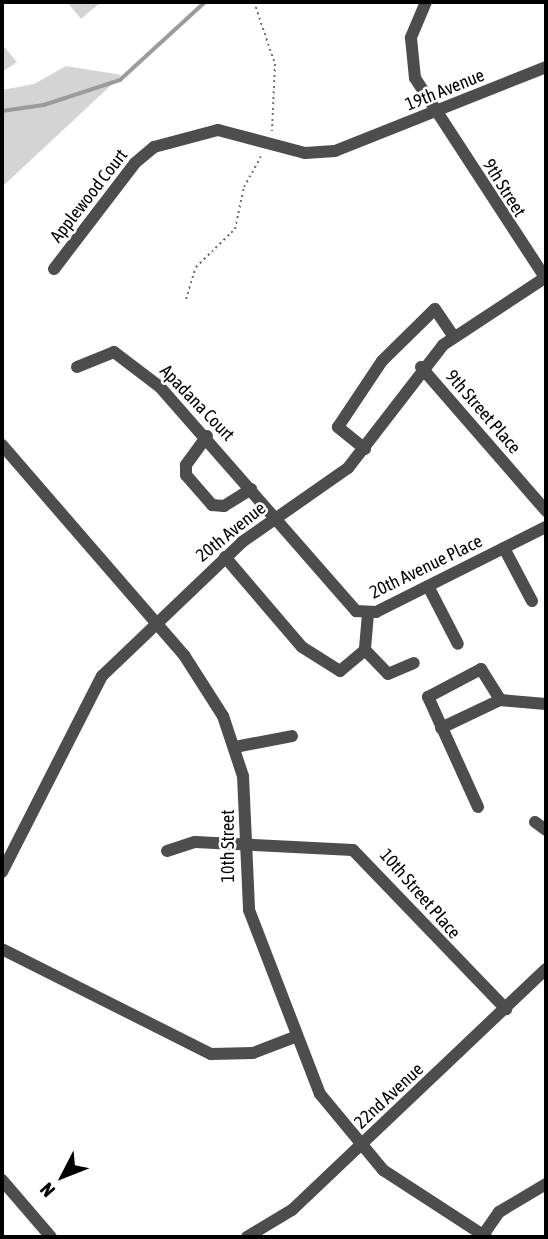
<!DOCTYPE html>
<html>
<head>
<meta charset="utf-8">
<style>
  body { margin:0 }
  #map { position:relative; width:548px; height:1239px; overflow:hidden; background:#fff; font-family:"Asap Condensed",sans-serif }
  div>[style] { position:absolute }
  .green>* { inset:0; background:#d4d4d4 }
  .stream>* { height:3.5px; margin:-1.75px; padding:0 1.75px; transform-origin:1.75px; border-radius:1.75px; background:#9b9b9b }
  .path>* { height:2px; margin-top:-1px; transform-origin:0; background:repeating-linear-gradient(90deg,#6f6f6f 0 2px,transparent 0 5.5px) }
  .minor>* { height:12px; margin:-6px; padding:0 6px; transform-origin:6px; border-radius:6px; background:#4d4d4d }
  span { translate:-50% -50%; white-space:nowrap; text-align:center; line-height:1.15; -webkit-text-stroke:5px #fff; paint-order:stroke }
  .street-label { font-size:18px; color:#000 }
  .frame { position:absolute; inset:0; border:4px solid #000; pointer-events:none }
  .north { position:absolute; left:28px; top:1141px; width:70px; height:70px; -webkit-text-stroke:5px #fff; paint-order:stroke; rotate:228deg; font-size:19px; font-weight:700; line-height:28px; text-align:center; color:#000 }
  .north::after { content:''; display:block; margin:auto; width:24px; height:32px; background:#000; clip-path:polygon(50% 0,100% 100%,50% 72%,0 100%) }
</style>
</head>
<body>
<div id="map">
  <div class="green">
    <div style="clip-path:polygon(67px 2px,101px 2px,81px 19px)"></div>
    <div style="clip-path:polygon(2px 44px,17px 62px,2px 72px)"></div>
    <div style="clip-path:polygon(66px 66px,122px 75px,2px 187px,2px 90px,34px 84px)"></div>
  </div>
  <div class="stream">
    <div style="left:2px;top:111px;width:42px;rotate:-8.1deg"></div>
    <div style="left:44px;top:105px;width:80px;rotate:-18.2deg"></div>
    <div style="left:120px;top:80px;width:115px;rotate:-42.5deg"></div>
  </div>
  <div class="path">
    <div style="left:254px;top:2px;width:65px;rotate:71.3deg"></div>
    <div style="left:275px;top:64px;width:67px;rotate:92.6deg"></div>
    <div style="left:186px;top:299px;width:34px;rotate:-73deg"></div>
    <div style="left:196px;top:267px;width:54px;rotate:-44.3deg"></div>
    <div style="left:235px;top:229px;width:43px;rotate:-77.9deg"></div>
    <div style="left:244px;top:187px;width:37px;rotate:-61deg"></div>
  </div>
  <div class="minor">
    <div style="left:426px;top:2px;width:39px;rotate:113deg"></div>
    <div style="left:411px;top:38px;width:40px;rotate:84.3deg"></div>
    <div style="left:415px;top:78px;width:240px;rotate:56.9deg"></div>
    <div style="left:54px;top:269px;width:133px;rotate:-52.6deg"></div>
    <div style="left:135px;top:163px;width:25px;rotate:-40deg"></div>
    <div style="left:154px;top:147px;width:66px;rotate:-14.9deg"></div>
    <div style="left:218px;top:130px;width:90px;rotate:14.8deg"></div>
    <div style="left:305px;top:153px;width:30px;rotate:-4deg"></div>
    <div style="left:335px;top:151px;width:227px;rotate:-21.7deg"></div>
    <div style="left:77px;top:367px;width:40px;rotate:-22deg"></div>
    <div style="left:114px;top:352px;width:58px;rotate:37.3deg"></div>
    <div style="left:160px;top:387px;width:298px;rotate:48.8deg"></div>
    <div style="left:356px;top:611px;width:20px;rotate:3deg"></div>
    <div style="left:376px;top:612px;width:190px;rotate:-26.6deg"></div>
    <div style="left:421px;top:367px;width:191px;rotate:49deg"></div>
    <div style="left:207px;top:436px;width:36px;rotate:126deg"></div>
    <div style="left:186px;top:465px;width:10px;rotate:90deg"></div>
    <div style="left:186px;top:475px;width:40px;rotate:49deg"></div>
    <div style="left:212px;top:505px;width:12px;rotate:5deg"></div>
    <div style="left:224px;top:506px;width:32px;rotate:-32deg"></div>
    <div style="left:2px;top:445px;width:278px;rotate:49.1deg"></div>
    <div style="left:184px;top:655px;width:72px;rotate:57.4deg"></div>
    <div style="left:223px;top:716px;width:63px;rotate:71.6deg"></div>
    <div style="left:243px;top:776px;width:134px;rotate:87.4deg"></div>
    <div style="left:249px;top:910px;width:197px;rotate:68.9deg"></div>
    <div style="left:320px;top:1094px;width:99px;rotate:50.3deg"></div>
    <div style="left:383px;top:1170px;width:123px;rotate:33deg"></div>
    <div style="left:365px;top:449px;width:35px;rotate:-141deg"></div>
    <div style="left:338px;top:427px;width:79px;rotate:-56.3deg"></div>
    <div style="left:382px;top:361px;width:74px;rotate:-44.5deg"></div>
    <div style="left:435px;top:309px;width:34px;rotate:56deg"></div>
    <div style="left:504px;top:548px;width:60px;rotate:62.2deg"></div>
    <div style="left:225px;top:557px;width:118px;rotate:49.5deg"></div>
    <div style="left:302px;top:647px;width:45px;rotate:32.3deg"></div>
    <div style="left:340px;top:671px;width:33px;rotate:-40deg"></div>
    <div style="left:428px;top:586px;width:65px;rotate:62.7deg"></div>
    <div style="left:368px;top:614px;width:36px;rotate:95deg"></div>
    <div style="left:365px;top:650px;width:33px;rotate:46deg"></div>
    <div style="left:388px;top:674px;width:28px;rotate:-23deg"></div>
    <div style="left:441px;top:728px;width:65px;rotate:-25.4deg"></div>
    <div style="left:235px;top:747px;width:58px;rotate:-10.9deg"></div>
    <div style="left:478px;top:807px;width:121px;rotate:-114.4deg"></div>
    <div style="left:428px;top:697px;width:60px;rotate:-27.8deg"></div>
    <div style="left:481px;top:669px;width:36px;rotate:58deg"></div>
    <div style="left:500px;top:700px;width:46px;rotate:5deg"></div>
    <div style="left:535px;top:822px;width:14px;rotate:36deg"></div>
    <div style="left:167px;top:851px;width:29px;rotate:-18deg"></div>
    <div style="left:195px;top:842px;width:158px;rotate:2.9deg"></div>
    <div style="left:353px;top:850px;width:221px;rotate:46.1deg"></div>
    <div style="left:2px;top:872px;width:220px;rotate:-63deg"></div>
    <div style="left:102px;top:676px;width:194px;rotate:-43.7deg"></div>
    <div style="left:242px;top:542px;width:129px;rotate:-34.9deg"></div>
    <div style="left:348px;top:468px;width:155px;rotate:-52.3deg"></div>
    <div style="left:443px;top:345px;width:123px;rotate:-33.4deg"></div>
    <div style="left:2px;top:949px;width:234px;rotate:26.7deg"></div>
    <div style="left:211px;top:1054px;width:42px;rotate:-1.4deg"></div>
    <div style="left:253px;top:1053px;width:45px;rotate:-20.9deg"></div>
    <div style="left:2px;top:1180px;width:75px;rotate:49.3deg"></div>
    <div style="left:483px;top:1235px;width:28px;rotate:-55deg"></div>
    <div style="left:499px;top:1212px;width:55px;rotate:-30.8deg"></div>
    <div style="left:247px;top:1237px;width:52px;rotate:-31deg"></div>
    <div style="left:292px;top:1210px;width:350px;rotate:-43.5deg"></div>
  </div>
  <div class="street-label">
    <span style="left:445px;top:90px;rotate:-22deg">19th Avenue</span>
    <span style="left:504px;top:188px;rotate:58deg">9th Street</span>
    <span style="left:89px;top:196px;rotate:-52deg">Applewood Court</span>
    <span style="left:197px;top:403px;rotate:46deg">Apadana Court</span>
    <span style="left:483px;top:412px;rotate:49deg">9th Street Place</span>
    <span style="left:231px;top:532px;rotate:-39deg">20th Avenue</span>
    <span style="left:426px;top:567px;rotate:-26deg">20th Avenue Place</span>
    <span style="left:228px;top:846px;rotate:-90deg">10th Street</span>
    <span style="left:420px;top:894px;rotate:49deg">10th Street Place</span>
    <span style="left:389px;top:1096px;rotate:-43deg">22nd Avenue</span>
  </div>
  <div class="frame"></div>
  <div class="north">N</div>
</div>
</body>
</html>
